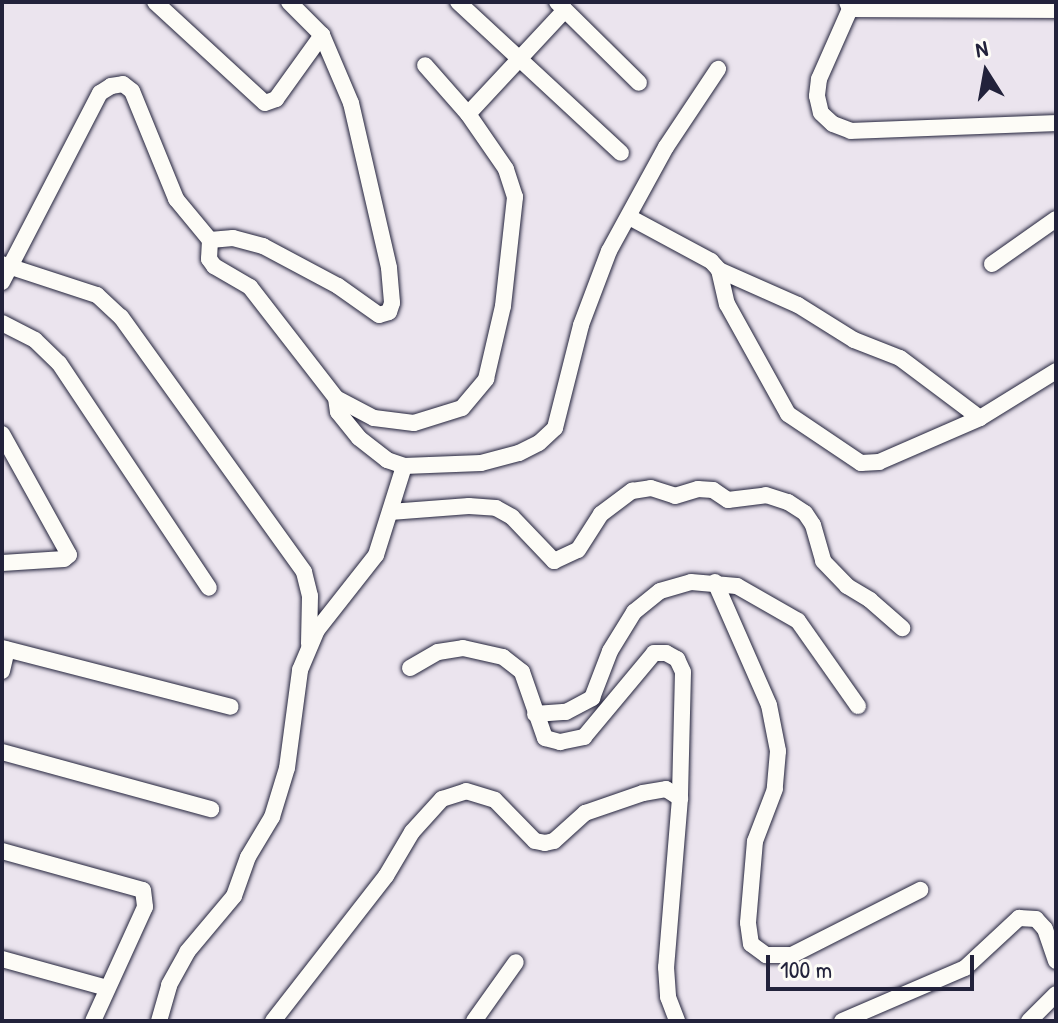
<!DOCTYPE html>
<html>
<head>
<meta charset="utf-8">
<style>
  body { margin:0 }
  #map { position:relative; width:1058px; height:1023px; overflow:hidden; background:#ebe4ee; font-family:"Patrick Hand",sans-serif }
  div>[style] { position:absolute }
  .roads { filter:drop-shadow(0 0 2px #22223b) drop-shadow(0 0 2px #22223b) }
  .minor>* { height:16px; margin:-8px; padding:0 8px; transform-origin:8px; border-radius:8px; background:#fdfcf7 }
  span { translate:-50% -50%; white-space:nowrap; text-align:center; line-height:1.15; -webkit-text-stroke:7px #fdfcf7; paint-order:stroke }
  .frame { position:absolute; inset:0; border:4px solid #22223b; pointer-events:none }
  .north { position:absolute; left:946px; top:32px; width:80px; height:80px; -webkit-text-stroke:6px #fdfcf7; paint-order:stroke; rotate:349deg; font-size:22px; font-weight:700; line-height:32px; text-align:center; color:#22223b }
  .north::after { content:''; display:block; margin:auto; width:28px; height:36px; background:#22223b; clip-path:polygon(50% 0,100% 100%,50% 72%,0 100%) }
  .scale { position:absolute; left:766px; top:955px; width:208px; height:36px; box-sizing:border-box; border:4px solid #22223b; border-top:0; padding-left:10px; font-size:24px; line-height:28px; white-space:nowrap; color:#22223b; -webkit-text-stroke:6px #fdfcf7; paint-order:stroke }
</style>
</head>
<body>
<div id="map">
  <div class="roads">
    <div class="minor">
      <div style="left:155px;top:2px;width:149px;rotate:42.6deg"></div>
      <div style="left:265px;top:103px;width:12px;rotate:-20deg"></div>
      <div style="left:276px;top:99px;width:79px;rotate:-54.3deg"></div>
      <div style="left:289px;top:2px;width:47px;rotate:45deg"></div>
      <div style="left:322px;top:35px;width:74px;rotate:66.9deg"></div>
      <div style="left:351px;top:103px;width:169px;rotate:77deg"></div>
      <div style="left:389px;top:268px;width:35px;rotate:85deg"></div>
      <div style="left:392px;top:303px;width:9px;rotate:108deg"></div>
      <div style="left:389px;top:312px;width:10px;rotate:163deg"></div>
      <div style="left:379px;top:315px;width:50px;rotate:-144.7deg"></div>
      <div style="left:338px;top:286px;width:85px;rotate:-151.9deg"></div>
      <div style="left:263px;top:246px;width:31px;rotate:-165deg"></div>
      <div style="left:233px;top:238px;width:23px;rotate:175deg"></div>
      <div style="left:210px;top:240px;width:19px;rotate:93deg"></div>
      <div style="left:209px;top:259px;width:9px;rotate:54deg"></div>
      <div style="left:214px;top:266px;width:42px;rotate:30.3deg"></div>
      <div style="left:250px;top:287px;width:140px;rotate:52.2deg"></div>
      <div style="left:336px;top:398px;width:43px;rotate:27.8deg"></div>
      <div style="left:374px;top:418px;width:40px;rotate:7.1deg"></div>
      <div style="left:414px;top:423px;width:50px;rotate:-17.4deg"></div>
      <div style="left:462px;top:408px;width:38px;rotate:-50deg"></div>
      <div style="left:486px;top:379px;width:75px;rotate:-76.9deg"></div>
      <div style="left:503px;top:306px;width:110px;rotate:-83.7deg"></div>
      <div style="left:515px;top:197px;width:29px;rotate:-108deg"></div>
      <div style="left:506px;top:169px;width:67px;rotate:-124.6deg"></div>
      <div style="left:468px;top:114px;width:65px;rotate:-131.3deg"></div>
      <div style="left:458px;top:2px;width:222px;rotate:42.8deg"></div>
      <div style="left:557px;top:2px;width:115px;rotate:44.6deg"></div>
      <div style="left:847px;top:2px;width:8px;rotate:67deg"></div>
      <div style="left:850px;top:9px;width:77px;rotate:113.9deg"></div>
      <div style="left:819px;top:79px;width:17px;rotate:97deg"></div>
      <div style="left:817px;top:96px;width:17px;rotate:77deg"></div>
      <div style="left:821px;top:113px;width:16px;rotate:43deg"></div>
      <div style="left:833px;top:124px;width:19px;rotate:21deg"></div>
      <div style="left:851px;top:131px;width:205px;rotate:-2.2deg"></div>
      <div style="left:850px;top:9px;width:206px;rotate:0.3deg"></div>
      <div style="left:468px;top:114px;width:142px;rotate:-47deg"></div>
      <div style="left:631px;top:218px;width:91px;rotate:28.3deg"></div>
      <div style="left:711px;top:261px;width:12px;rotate:48deg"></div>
      <div style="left:719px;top:270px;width:35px;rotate:77deg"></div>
      <div style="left:727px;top:304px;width:126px;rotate:61deg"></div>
      <div style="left:788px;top:414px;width:88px;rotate:33.9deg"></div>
      <div style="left:861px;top:463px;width:18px;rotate:-3deg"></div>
      <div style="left:879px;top:462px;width:110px;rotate:-23.5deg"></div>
      <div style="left:980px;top:418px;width:89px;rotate:-31.7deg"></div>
      <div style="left:2px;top:264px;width:100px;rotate:18.1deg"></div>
      <div style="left:97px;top:295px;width:33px;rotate:43deg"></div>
      <div style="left:121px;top:317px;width:314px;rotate:54.3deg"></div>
      <div style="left:304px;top:572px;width:25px;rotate:76deg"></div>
      <div style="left:310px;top:596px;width:48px;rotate:91.2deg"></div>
      <div style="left:992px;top:264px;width:78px;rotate:-35.1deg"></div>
      <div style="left:719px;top:270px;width:86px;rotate:23.9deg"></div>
      <div style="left:798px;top:305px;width:66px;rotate:32deg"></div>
      <div style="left:854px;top:340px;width:49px;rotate:21.4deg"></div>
      <div style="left:900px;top:358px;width:100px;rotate:36.9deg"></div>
      <div style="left:2px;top:282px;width:213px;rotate:-62.6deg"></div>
      <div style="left:100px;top:93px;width:13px;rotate:-32deg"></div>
      <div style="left:111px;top:86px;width:12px;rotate:-9deg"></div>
      <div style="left:123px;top:84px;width:11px;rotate:38deg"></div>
      <div style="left:132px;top:91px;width:117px;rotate:67.8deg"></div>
      <div style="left:176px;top:199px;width:53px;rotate:50.3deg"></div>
      <div style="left:2px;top:323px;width:37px;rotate:27deg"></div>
      <div style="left:35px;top:340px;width:33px;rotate:44deg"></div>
      <div style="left:59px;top:363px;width:270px;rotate:56.3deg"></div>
      <div style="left:336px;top:398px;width:14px;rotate:82deg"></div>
      <div style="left:338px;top:412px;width:33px;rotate:51deg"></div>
      <div style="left:359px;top:438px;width:36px;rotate:38deg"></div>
      <div style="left:387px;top:460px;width:18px;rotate:19deg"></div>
      <div style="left:404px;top:466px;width:77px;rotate:-2.2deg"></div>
      <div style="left:481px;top:463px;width:39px;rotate:-15deg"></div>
      <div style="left:519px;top:453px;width:22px;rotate:-27deg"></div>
      <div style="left:539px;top:443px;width:22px;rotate:-43deg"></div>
      <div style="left:555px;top:428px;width:106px;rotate:-75.8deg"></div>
      <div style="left:581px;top:325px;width:79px;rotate:-69.3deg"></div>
      <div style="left:609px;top:251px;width:119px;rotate:-61.3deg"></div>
      <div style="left:666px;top:147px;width:94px;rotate:-56.3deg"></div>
      <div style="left:2px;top:434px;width:138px;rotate:61deg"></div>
      <div style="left:69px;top:555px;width:6px;rotate:141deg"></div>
      <div style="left:64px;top:559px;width:62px;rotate:176.3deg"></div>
      <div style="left:390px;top:512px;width:79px;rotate:-4.3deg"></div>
      <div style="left:469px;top:506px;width:27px;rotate:4deg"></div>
      <div style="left:496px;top:508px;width:18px;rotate:29deg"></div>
      <div style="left:512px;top:517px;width:61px;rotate:46.3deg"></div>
      <div style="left:554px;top:561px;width:26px;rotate:-25deg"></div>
      <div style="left:578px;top:550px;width:43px;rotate:-57.4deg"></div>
      <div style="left:601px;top:514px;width:39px;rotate:-37deg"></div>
      <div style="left:632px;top:491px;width:19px;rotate:-9deg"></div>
      <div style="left:651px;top:488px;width:25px;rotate:18deg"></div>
      <div style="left:675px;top:496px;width:24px;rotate:-17deg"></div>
      <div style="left:698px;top:489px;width:15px;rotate:4deg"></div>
      <div style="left:713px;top:490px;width:18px;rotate:34deg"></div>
      <div style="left:728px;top:500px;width:38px;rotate:-7deg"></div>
      <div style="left:766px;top:495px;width:23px;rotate:18deg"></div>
      <div style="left:788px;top:502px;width:20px;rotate:33deg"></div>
      <div style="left:805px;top:513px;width:14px;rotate:56deg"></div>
      <div style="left:813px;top:525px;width:37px;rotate:74deg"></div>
      <div style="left:823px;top:561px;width:35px;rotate:46deg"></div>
      <div style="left:847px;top:586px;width:27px;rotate:31deg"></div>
      <div style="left:870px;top:600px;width:43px;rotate:41.2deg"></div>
      <div style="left:715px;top:582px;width:134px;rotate:66.3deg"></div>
      <div style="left:769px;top:705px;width:47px;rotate:78.9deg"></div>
      <div style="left:778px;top:751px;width:38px;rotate:95deg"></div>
      <div style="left:775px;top:789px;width:56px;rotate:111deg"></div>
      <div style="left:755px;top:841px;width:82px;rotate:94.9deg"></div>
      <div style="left:748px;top:923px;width:21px;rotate:82deg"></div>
      <div style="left:751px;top:944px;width:19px;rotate:36deg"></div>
      <div style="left:766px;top:955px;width:26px"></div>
      <div style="left:792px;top:955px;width:144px;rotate:-26.9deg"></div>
      <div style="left:2px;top:648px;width:236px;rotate:14.4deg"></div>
      <div style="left:410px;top:668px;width:32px;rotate:-30deg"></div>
      <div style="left:438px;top:652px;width:25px;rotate:-9deg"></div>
      <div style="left:463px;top:648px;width:41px;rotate:12.7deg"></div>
      <div style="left:503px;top:657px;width:24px;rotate:38deg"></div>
      <div style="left:522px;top:672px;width:70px;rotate:70.8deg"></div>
      <div style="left:545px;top:738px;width:16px;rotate:15deg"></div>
      <div style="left:560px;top:742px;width:25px;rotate:-12deg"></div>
      <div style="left:584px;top:737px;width:109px;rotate:-50.2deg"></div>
      <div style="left:654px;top:653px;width:12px"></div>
      <div style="left:666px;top:653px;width:13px;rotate:29deg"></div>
      <div style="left:677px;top:659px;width:14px;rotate:65deg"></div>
      <div style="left:683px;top:672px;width:126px;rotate:91.4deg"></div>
      <div style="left:680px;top:798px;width:170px;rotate:94.7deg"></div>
      <div style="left:666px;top:967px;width:30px;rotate:86deg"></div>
      <div style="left:668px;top:997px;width:26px;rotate:69deg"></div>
      <div style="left:2px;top:671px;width:22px;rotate:-77deg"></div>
      <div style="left:535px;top:714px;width:31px;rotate:-4deg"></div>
      <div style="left:566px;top:712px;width:30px;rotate:-28deg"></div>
      <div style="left:592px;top:698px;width:50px;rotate:-69deg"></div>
      <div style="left:610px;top:651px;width:46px;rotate:-58.4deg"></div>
      <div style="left:634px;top:612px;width:33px;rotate:-39deg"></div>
      <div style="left:660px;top:591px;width:32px;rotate:-16deg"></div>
      <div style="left:691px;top:582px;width:46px;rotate:5deg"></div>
      <div style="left:737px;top:586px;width:70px;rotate:29.8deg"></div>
      <div style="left:798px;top:621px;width:104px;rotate:54.8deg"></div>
      <div style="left:2px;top:752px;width:217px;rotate:15.3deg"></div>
      <div style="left:2px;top:851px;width:146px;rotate:15.5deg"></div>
      <div style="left:143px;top:890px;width:17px;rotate:83deg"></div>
      <div style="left:145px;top:907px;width:125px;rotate:114.5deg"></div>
      <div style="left:2px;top:959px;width:109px;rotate:15.4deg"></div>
      <div style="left:159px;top:1021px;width:37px;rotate:-74deg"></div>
      <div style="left:169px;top:985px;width:38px;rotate:-61deg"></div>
      <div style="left:187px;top:952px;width:73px;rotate:-50deg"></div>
      <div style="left:234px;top:896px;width:41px;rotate:-70.3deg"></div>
      <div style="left:248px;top:857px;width:47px;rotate:-59deg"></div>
      <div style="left:272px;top:817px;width:51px;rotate:-73deg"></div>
      <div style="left:287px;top:768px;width:99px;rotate:-82.4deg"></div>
      <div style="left:300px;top:670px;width:43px;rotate:-67deg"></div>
      <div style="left:317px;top:630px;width:95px;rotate:-51.8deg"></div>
      <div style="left:376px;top:555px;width:93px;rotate:-72.5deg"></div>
      <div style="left:273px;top:1021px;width:184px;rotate:-52.1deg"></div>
      <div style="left:386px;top:876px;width:51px;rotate:-59.4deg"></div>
      <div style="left:412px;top:832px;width:45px;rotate:-47.7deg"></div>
      <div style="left:442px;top:799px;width:25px;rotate:-18deg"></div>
      <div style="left:466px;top:791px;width:30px;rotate:17deg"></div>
      <div style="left:495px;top:800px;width:57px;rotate:45.7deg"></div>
      <div style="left:535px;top:841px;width:10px;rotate:11deg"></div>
      <div style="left:545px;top:843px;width:9px;rotate:-13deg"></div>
      <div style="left:554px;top:841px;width:42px;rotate:-42.1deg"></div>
      <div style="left:585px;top:813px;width:61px;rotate:-19deg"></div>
      <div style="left:643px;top:793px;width:23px;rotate:-10deg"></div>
      <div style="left:666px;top:789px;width:17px;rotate:33deg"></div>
      <div style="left:474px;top:1021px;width:72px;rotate:-54.6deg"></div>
      <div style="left:842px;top:1021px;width:134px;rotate:-23.3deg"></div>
      <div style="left:965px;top:968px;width:74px;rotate:-42.8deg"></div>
      <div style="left:1019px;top:918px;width:17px;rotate:3deg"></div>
      <div style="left:1036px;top:919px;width:13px;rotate:48deg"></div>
      <div style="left:1045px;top:929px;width:34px;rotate:71deg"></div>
      <div style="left:1029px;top:1021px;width:38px;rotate:-45deg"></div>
    </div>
  </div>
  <div class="frame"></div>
  <div class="north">N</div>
  <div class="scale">100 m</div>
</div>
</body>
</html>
